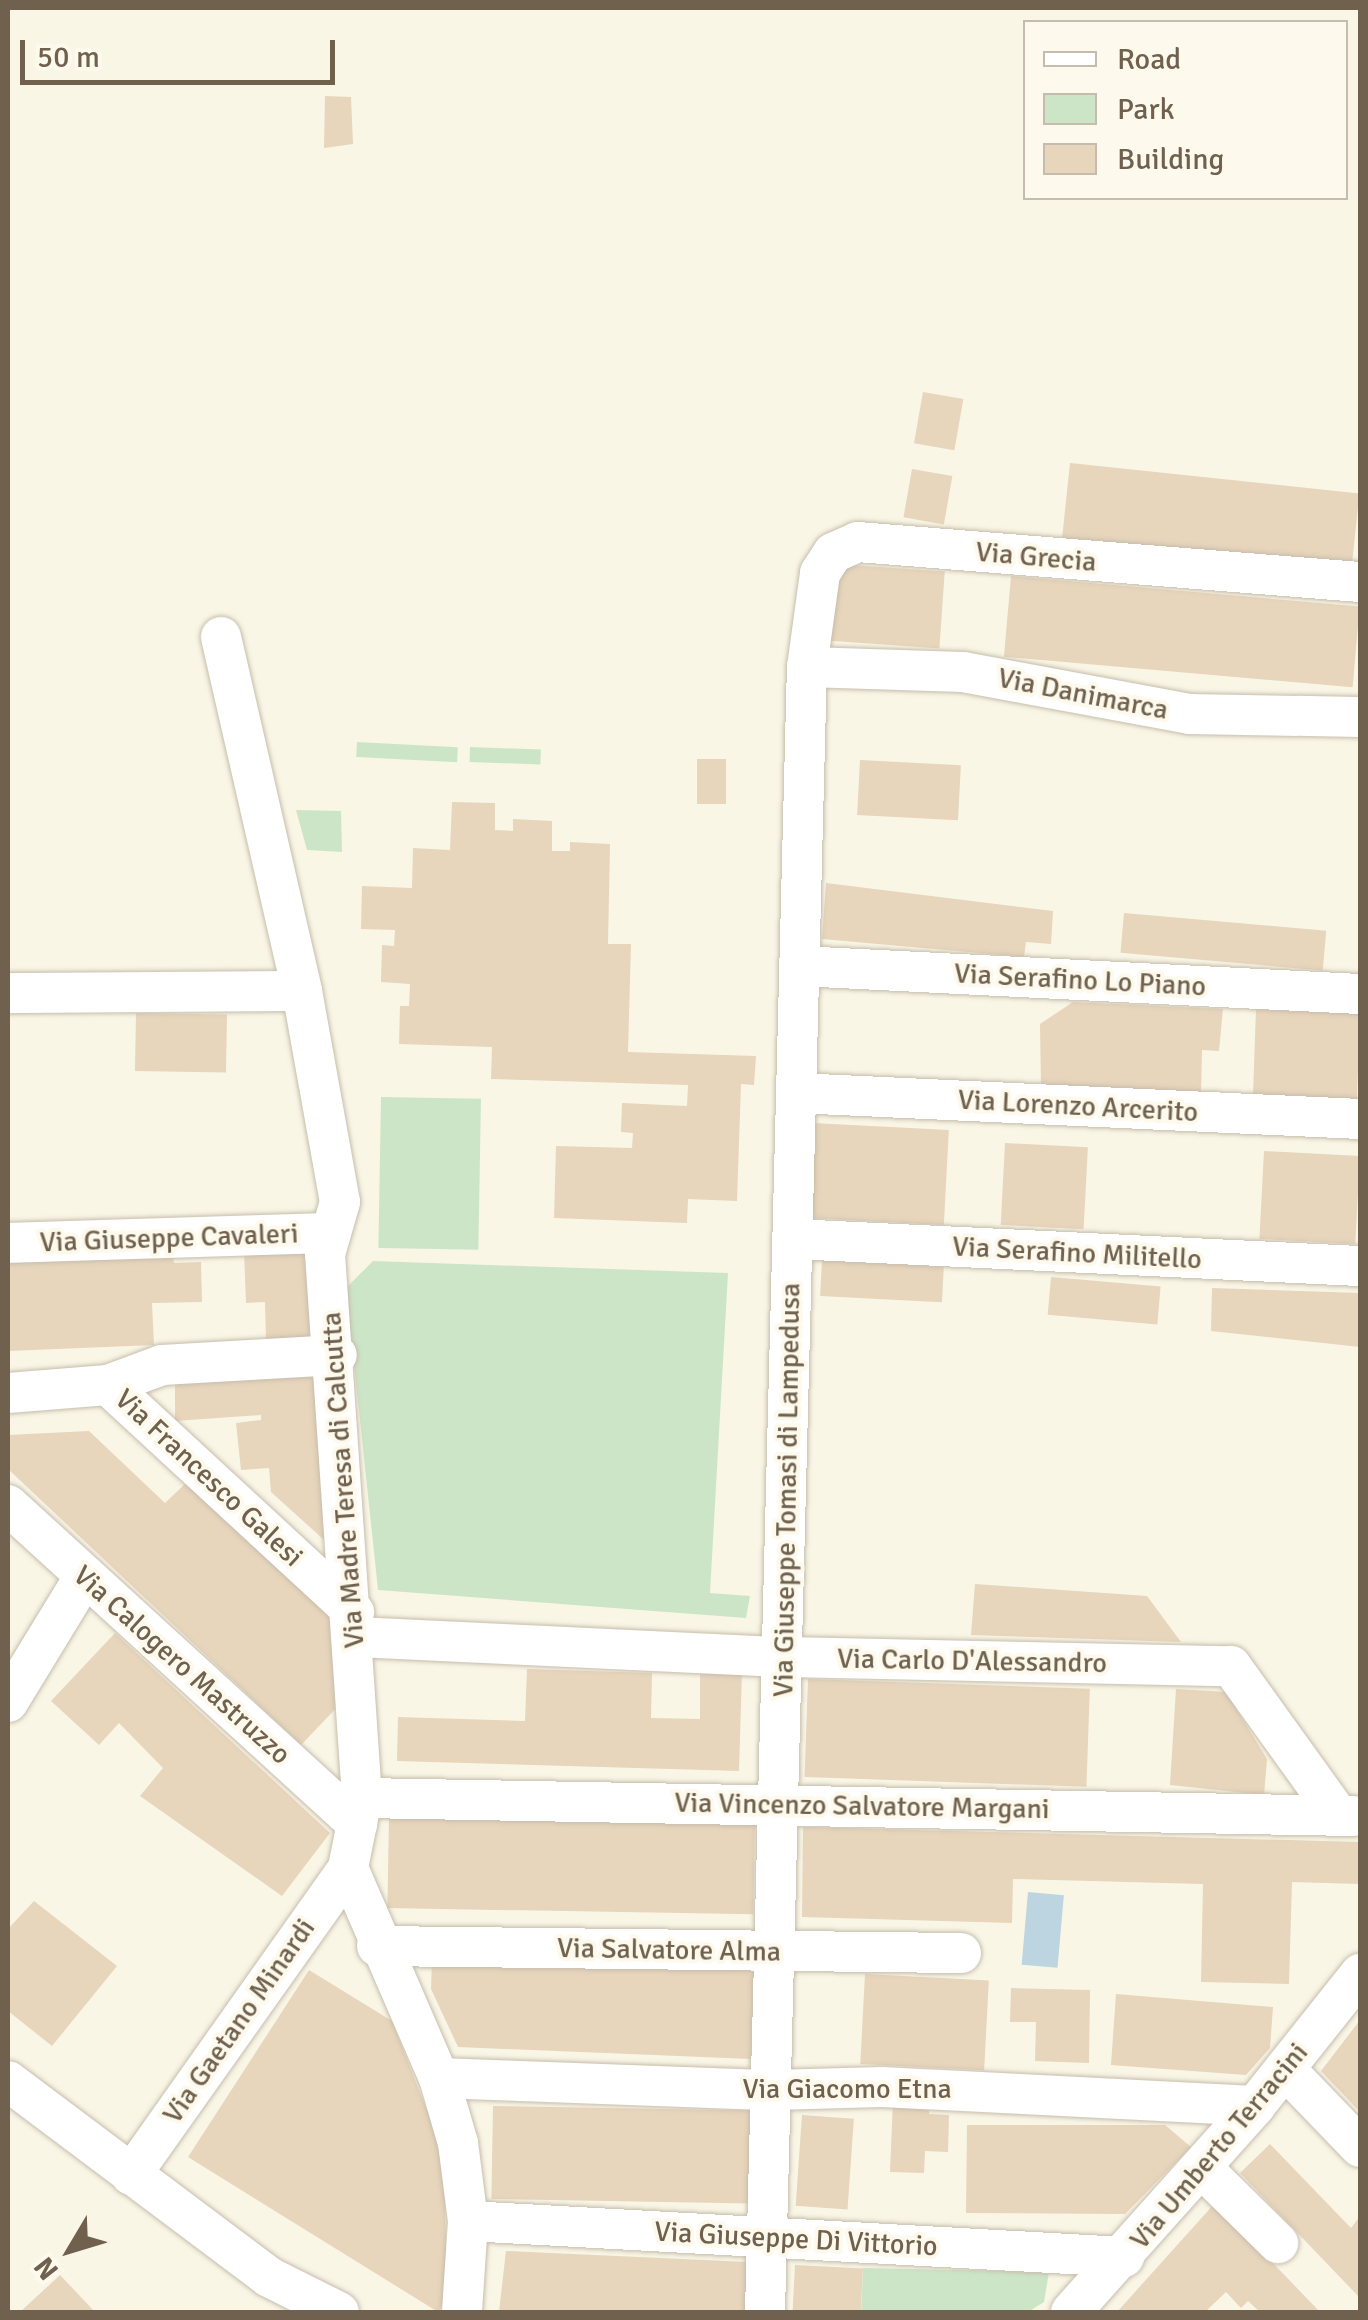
<!DOCTYPE html>
<html>
<head>
<meta charset="utf-8">
<style>
  body { margin:0 }
  #map { position:relative; width:1368px; height:2320px; overflow:hidden; background:#f9f6e6; font-family:Signika,sans-serif }
  div>[style] { position:absolute }
  .green>* { inset:0; background:#cde5c7; transform-origin:0 0 }
  .water>* { inset:0; background:#bdd5e1; transform-origin:0 0 }
  .building>* { inset:0; background:#e7d5bc; transform-origin:0 0 }
  .roads { filter:drop-shadow(0 0 2px #c7bdac) drop-shadow(0 0 2px #c7bdac) }
  .street>* { height:40px; margin:-20px; padding:0 20px; transform-origin:20px; border-radius:20px; background:#fff }
  span { translate:-50% -50%; white-space:nowrap; text-align:center; line-height:1.15; -webkit-text-stroke:8px #fdf9ec; paint-order:stroke }
  .street-label { font-size:28px; color:#70614e }
  .frame { position:absolute; inset:0; border:10px solid #70614e; pointer-events:none }
  .legend { position:absolute; left:1023px; top:20px; width:325px; height:180px; box-sizing:border-box; background:#fdf9ec; border:2px solid #c5bcad; margin:0; padding:12px 18px; list-style:none; font-size:30px; color:#70614e }
  .legend li { display:flex; align-items:center; gap:20px; height:50px }
  .legend b { width:50px; border:2px solid #c5bcad }
  .north { position:absolute; left:20px; top:2200px; width:100px; height:100px; -webkit-text-stroke:8px #fdf9ec; paint-order:stroke; rotate:232deg; font-size:28px; font-weight:700; line-height:40px; text-align:center; color:#70614e }
  .north::after { content:''; display:block; margin:auto; width:35px; height:45px; background:#70614e; clip-path:polygon(50% 0,100% 100%,50% 72%,0 100%) }
  .scale { position:absolute; left:20px; top:40px; width:315px; height:45px; box-sizing:border-box; border:5px solid #70614e; border-top:0; padding-left:12px; font-size:30px; line-height:35px; white-space:nowrap; color:#70614e; -webkit-text-stroke:8px #fdf9ec; paint-order:stroke }
</style>
</head>
<body>
<div id="map">
  <div class="green">
    <div style="left:357px;top:742px;width:101px;height:15px;rotate:3deg"></div>
    <div style="left:470px;top:747px;width:71px;height:15px;rotate:2deg"></div>
    <div style="clip-path:polygon(296px 810px,341px 811px,342px 852px,307px 850px)"></div>
    <div style="left:381px;top:1097px;width:100px;height:151px;rotate:1deg"></div>
    <div style="clip-path:polygon(373px 1261px,728px 1273px,710px 1593px,750px 1596px,746px 1618px,378px 1590px,346px 1288px)"></div>
    <div style="clip-path:polygon(863px 2268px,1049px 2272px,1044px 2302px,1028px 2312px,861px 2312px)"></div>
  </div>
  <div class="water">
    <div style="left:1028px;top:1892px;width:36px;height:73px;rotate:5deg"></div>
  </div>
  <div class="building">
    <div style="clip-path:polygon(325px 96px,351px 97px,353px 144px,324px 148px)"></div>
    <div style="left:923px;top:392px;width:41px;height:52px;rotate:10deg"></div>
    <div style="left:1070px;top:463px;width:291px;height:76px;rotate:6deg"></div>
    <div style="left:912px;top:469px;width:41px;height:49px;rotate:10deg"></div>
    <div style="left:836px;top:564px;width:109px;height:77px;rotate:4deg"></div>
    <div style="left:1011px;top:576px;width:350px;height:81px;rotate:5deg"></div>
    <div style="left:697px;top:759px;width:29px;height:45px"></div>
    <div style="left:860px;top:760px;width:101px;height:55px;rotate:3deg"></div>
    <div style="clip-path:polygon(452px 802px,495px 803px,495px 830px,513px 831px,513px 819px,552px 821px,552px 851px,570px 851px,570px 842px,610px 844px,608px 944px,631px 944px,628px 1052px,756px 1056px,754px 1085px,741px 1084px,737px 1201px,688px 1199px,687px 1223px,554px 1218px,556px 1146px,632px 1148px,633px 1133px,621px 1132px,622px 1103px,687px 1106px,688px 1085px,491px 1079px,492px 1047px,399px 1044px,400px 1006px,409px 1006px,410px 984px,381px 982px,382px 945px,394px 946px,395px 930px,361px 929px,362px 886px,412px 888px,413px 848px,450px 850px)"></div>
    <div style="clip-path:polygon(826px 883px,1053px 911px,1051px 944px,1026px 942px,1024px 957px,822px 939px)"></div>
    <div style="left:1124px;top:913px;width:203px;height:40px;rotate:5deg"></div>
    <div style="clip-path:polygon(1073px 1002px,1223px 1009px,1219px 1051px,1202px 1050px,1201px 1097px,1041px 1087px,1040px 1024px)"></div>
    <div style="left:1256px;top:1009px;width:104px;height:87px;rotate:2deg"></div>
    <div style="left:136px;top:1013px;width:91px;height:58px;rotate:1deg"></div>
    <div style="left:813px;top:1123px;width:136px;height:95px;rotate:3deg"></div>
    <div style="left:1005px;top:1143px;width:83px;height:82px;rotate:3deg"></div>
    <div style="left:1264px;top:1151px;width:96px;height:88px;rotate:3deg"></div>
    <div style="clip-path:polygon(314px 1249px,318px 1339px,266px 1341px,265px 1302px,246px 1303px,244px 1251px)"></div>
    <div style="clip-path:polygon(173px 1254px,174px 1263px,201px 1262px,202px 1302px,152px 1303px,154px 1345px,8px 1351px,8px 1260px)"></div>
    <div style="left:822px;top:1260px;width:122px;height:36px;rotate:3deg"></div>
    <div style="left:1051px;top:1277px;width:110px;height:38px;rotate:5deg"></div>
    <div style="clip-path:polygon(1212px 1288px,1360px 1293px,1360px 1347px,1211px 1331px)"></div>
    <div style="clip-path:polygon(320px 1372px,333px 1548px,271px 1492px,269px 1468px,241px 1470px,236px 1423px,261px 1420px,261px 1415px,175px 1421px,175px 1379px)"></div>
    <div style="clip-path:polygon(89px 1431px,165px 1503px,188px 1481px,335px 1617px,342px 1702px,301px 1745px,8px 1469px,8px 1435px)"></div>
    <div style="clip-path:polygon(975px 1584px,1147px 1596px,1181px 1642px,971px 1635px)"></div>
    <div style="clip-path:polygon(115px 1633px,330px 1833px,282px 1896px,140px 1796px,163px 1768px,119px 1723px,99px 1745px,51px 1701px)"></div>
    <div style="clip-path:polygon(527px 1669px,652px 1673px,651px 1718px,700px 1719px,700px 1670px,742px 1671px,739px 1771px,397px 1761px,398px 1717px,525px 1721px)"></div>
    <div style="left:808px;top:1679px;width:282px;height:98px;rotate:2deg"></div>
    <div style="clip-path:polygon(1176px 1689px,1226px 1692px,1267px 1759px,1264px 1795px,1170px 1785px)"></div>
    <div style="left:389px;top:1817px;width:366px;height:91px;rotate:1deg"></div>
    <div style="clip-path:polygon(803px 1827px,1360px 1842px,1360px 1884px,1292px 1882px,1289px 1984px,1201px 1982px,1203px 1884px,1013px 1879px,1012px 1923px,802px 1917px)"></div>
    <div style="clip-path:polygon(34px 1901px,117px 1966px,52px 2046px,8px 2011px,8px 1929px)"></div>
    <div style="clip-path:polygon(432px 1961px,755px 1970px,751px 2059px,458px 2047px,431px 1989px)"></div>
    <div style="clip-path:polygon(309px 1970px,392px 2021px,444px 2154px,447px 2298px,438px 2312px,188px 2157px)"></div>
    <div style="left:865px;top:1974px;width:124px;height:90px;rotate:3deg"></div>
    <div style="clip-path:polygon(1011px 1988px,1090px 1990px,1089px 2063px,1035px 2061px,1036px 2022px,1010px 2022px)"></div>
    <div style="clip-path:polygon(1116px 1994px,1273px 2007px,1270px 2048px,1246px 2075px,1111px 2065px)"></div>
    <div style="clip-path:polygon(1360px 2020px,1360px 2112px,1321px 2071px)"></div>
    <div style="clip-path:polygon(893px 2100px,930px 2102px,929px 2114px,949px 2115px,948px 2152px,925px 2151px,924px 2173px,890px 2172px)"></div>
    <div style="left:493px;top:2106px;width:258px;height:93px;rotate:1deg"></div>
    <div style="left:802px;top:2115px;width:52px;height:91px;rotate:4deg"></div>
    <div style="clip-path:polygon(967px 2125px,1165px 2125px,1191px 2147px,1125px 2214px,966px 2213px)"></div>
    <div style="clip-path:polygon(1270px 2144px,1351px 2228px,1360px 2216px,1360px 2298px,1240px 2173px)"></div>
    <div style="clip-path:polygon(1215px 2203px,1320px 2312px,1260px 2312px,1248px 2301px,1241px 2308px,1226px 2292px,1205px 2312px,1117px 2312px)"></div>
    <div style="clip-path:polygon(506px 2251px,747px 2262px,746px 2312px,499px 2312px)"></div>
    <div style="left:795px;top:2265px;width:68px;height:47px;rotate:3deg"></div>
    <div style="clip-path:polygon(60px 2275px,95px 2312px,20px 2312px)"></div>
  </div>
  <div class="roads">
    <div class="street">
      <div style="left:221px;top:637px;width:363px;rotate:77.1deg"></div>
      <div style="left:302px;top:991px;width:214px;rotate:79.8deg"></div>
      <div style="left:340px;top:1202px;width:54px;rotate:106.1deg"></div>
      <div style="left:325px;top:1254px;width:545px;rotate:86.11deg"></div>
      <div style="left:362px;top:1798px;width:71px;rotate:101.3deg"></div>
      <div style="left:348px;top:1868px;width:229px;rotate:66.6deg"></div>
      <div style="left:439px;top:2078px;width:68px;rotate:73.7deg"></div>
      <div style="left:458px;top:2143px;width:79px;rotate:82.7deg"></div>
      <div style="left:468px;top:2221px;width:91px;rotate:93.8deg"></div>
      <div style="left:807px;top:667px;width:156px;rotate:1.8deg"></div>
      <div style="left:963px;top:672px;width:230px;rotate:10.5deg"></div>
      <div style="left:1189px;top:714px;width:171px;rotate:1deg"></div>
      <div style="left:799px;top:966px;width:562px;rotate:2.86deg"></div>
      <div style="left:8px;top:993px;width:294px;rotate:-0.4deg"></div>
      <div style="left:796px;top:1093px;width:565px;rotate:2.64deg"></div>
      <div style="left:793px;top:1239px;width:568px;rotate:2.73deg"></div>
      <div style="left:8px;top:1243px;width:323px;rotate:-1.8deg"></div>
      <div style="left:108px;top:1385px;width:335px;rotate:42.7deg"></div>
      <div style="left:8px;top:1393px;width:100px;rotate:-4.6deg"></div>
      <div style="left:108px;top:1385px;width:58px;rotate:-20.3deg"></div>
      <div style="left:162px;top:1365px;width:175px;rotate:-3.3deg"></div>
      <div style="left:8px;top:1505px;width:473px;rotate:42.4deg"></div>
      <div style="left:355px;top:1637px;width:428px;rotate:2.7deg"></div>
      <div style="left:783px;top:1657px;width:448px;rotate:1.2deg"></div>
      <div style="left:1231px;top:1666px;width:180px;rotate:54.3deg"></div>
      <div style="left:8px;top:1702px;width:148px;rotate:-58.6deg"></div>
      <div style="left:362px;top:1798px;width:991px;rotate:1.04deg"></div>
      <div style="left:377px;top:1946px;width:584px;rotate:0.69deg"></div>
      <div style="left:1285px;top:2069px;width:108px;rotate:46.1deg"></div>
      <div style="left:439px;top:2078px;width:333px;rotate:2.1deg"></div>
      <div style="left:772px;top:2090px;width:110px;rotate:-1.6deg"></div>
      <div style="left:882px;top:2087px;width:373px;rotate:2.9deg"></div>
      <div style="left:8px;top:2081px;width:326px;rotate:36.9deg"></div>
      <div style="left:269px;top:2277px;width:78px;rotate:26.6deg"></div>
      <div style="left:1202px;top:2168px;width:107px;rotate:44.6deg"></div>
      <div style="left:131px;top:2175px;width:376px;rotate:-54.7deg"></div>
      <div style="left:468px;top:2221px;width:657px;rotate:3.14deg"></div>
      <div style="left:765px;top:2312px;width:1646px;rotate:-88.54deg"></div>
      <div style="left:807px;top:667px;width:95px;rotate:-82.1deg"></div>
      <div style="left:820px;top:573px;width:24px;rotate:-57deg"></div>
      <div style="left:833px;top:553px;width:27px;rotate:-24deg"></div>
      <div style="left:858px;top:542px;width:504px;rotate:4.56deg"></div>
      <div style="left:1071px;top:2312px;width:276px;rotate:-48.2deg"></div>
      <div style="left:1255px;top:2106px;width:169px;rotate:-51.5deg"></div>
    </div>
  </div>
  <div class="street-label">
    <span style="left:1036px;top:557px;rotate:5deg">Via Grecia</span>
    <span style="left:1083px;top:694px;rotate:11deg">Via Danimarca</span>
    <span style="left:1080px;top:980px;rotate:3deg">Via Serafino Lo Piano</span>
    <span style="left:1078px;top:1106px;rotate:3deg">Via Lorenzo Arcerito</span>
    <span style="left:169px;top:1238px;rotate:-2deg">Via Giuseppe Cavaleri</span>
    <span style="left:1077px;top:1253px;rotate:3deg">Via Serafino Militello</span>
    <span style="left:209px;top:1478px;rotate:43deg">Via Francesco Galesi</span>
    <span style="left:343px;top:1480px;rotate:-94deg">Via Madre Teresa di Calcutta</span>
    <span style="left:787px;top:1490px;rotate:-89deg">Via Giuseppe Tomasi di Lampedusa</span>
    <span style="left:972px;top:1661px;rotate:1deg">Via Carlo D'Alessandro</span>
    <span style="left:182px;top:1665px;rotate:42deg">Via Calogero Mastruzzo</span>
    <span style="left:862px;top:1806px;rotate:1deg">Via Vincenzo Salvatore Margani</span>
    <span style="left:669px;top:1950px;rotate:1deg">Via Salvatore Alma</span>
    <span style="left:239px;top:2021px;rotate:-55deg">Via Gaetano Minardi</span>
    <span style="left:847px;top:2089px">Via Giacomo Etna</span>
    <span style="left:1219px;top:2146px;rotate:-50deg">Via Umberto Terracini</span>
    <span style="left:796px;top:2239px;rotate:3deg">Via Giuseppe Di Vittorio</span>
  </div>
  <div class="frame"></div>
  <ul class="legend">
  <li><b style="height:12px;background:#fff"></b>Road</li>
  <li><b style="height:28px;background:#cde5c7"></b>Park</li>
  <li><b style="height:28px;background:#e7d5bc"></b>Building</li>
  </ul>
  <div class="north">N</div>
  <div class="scale">50 m</div>
</div>
</body>
</html>
